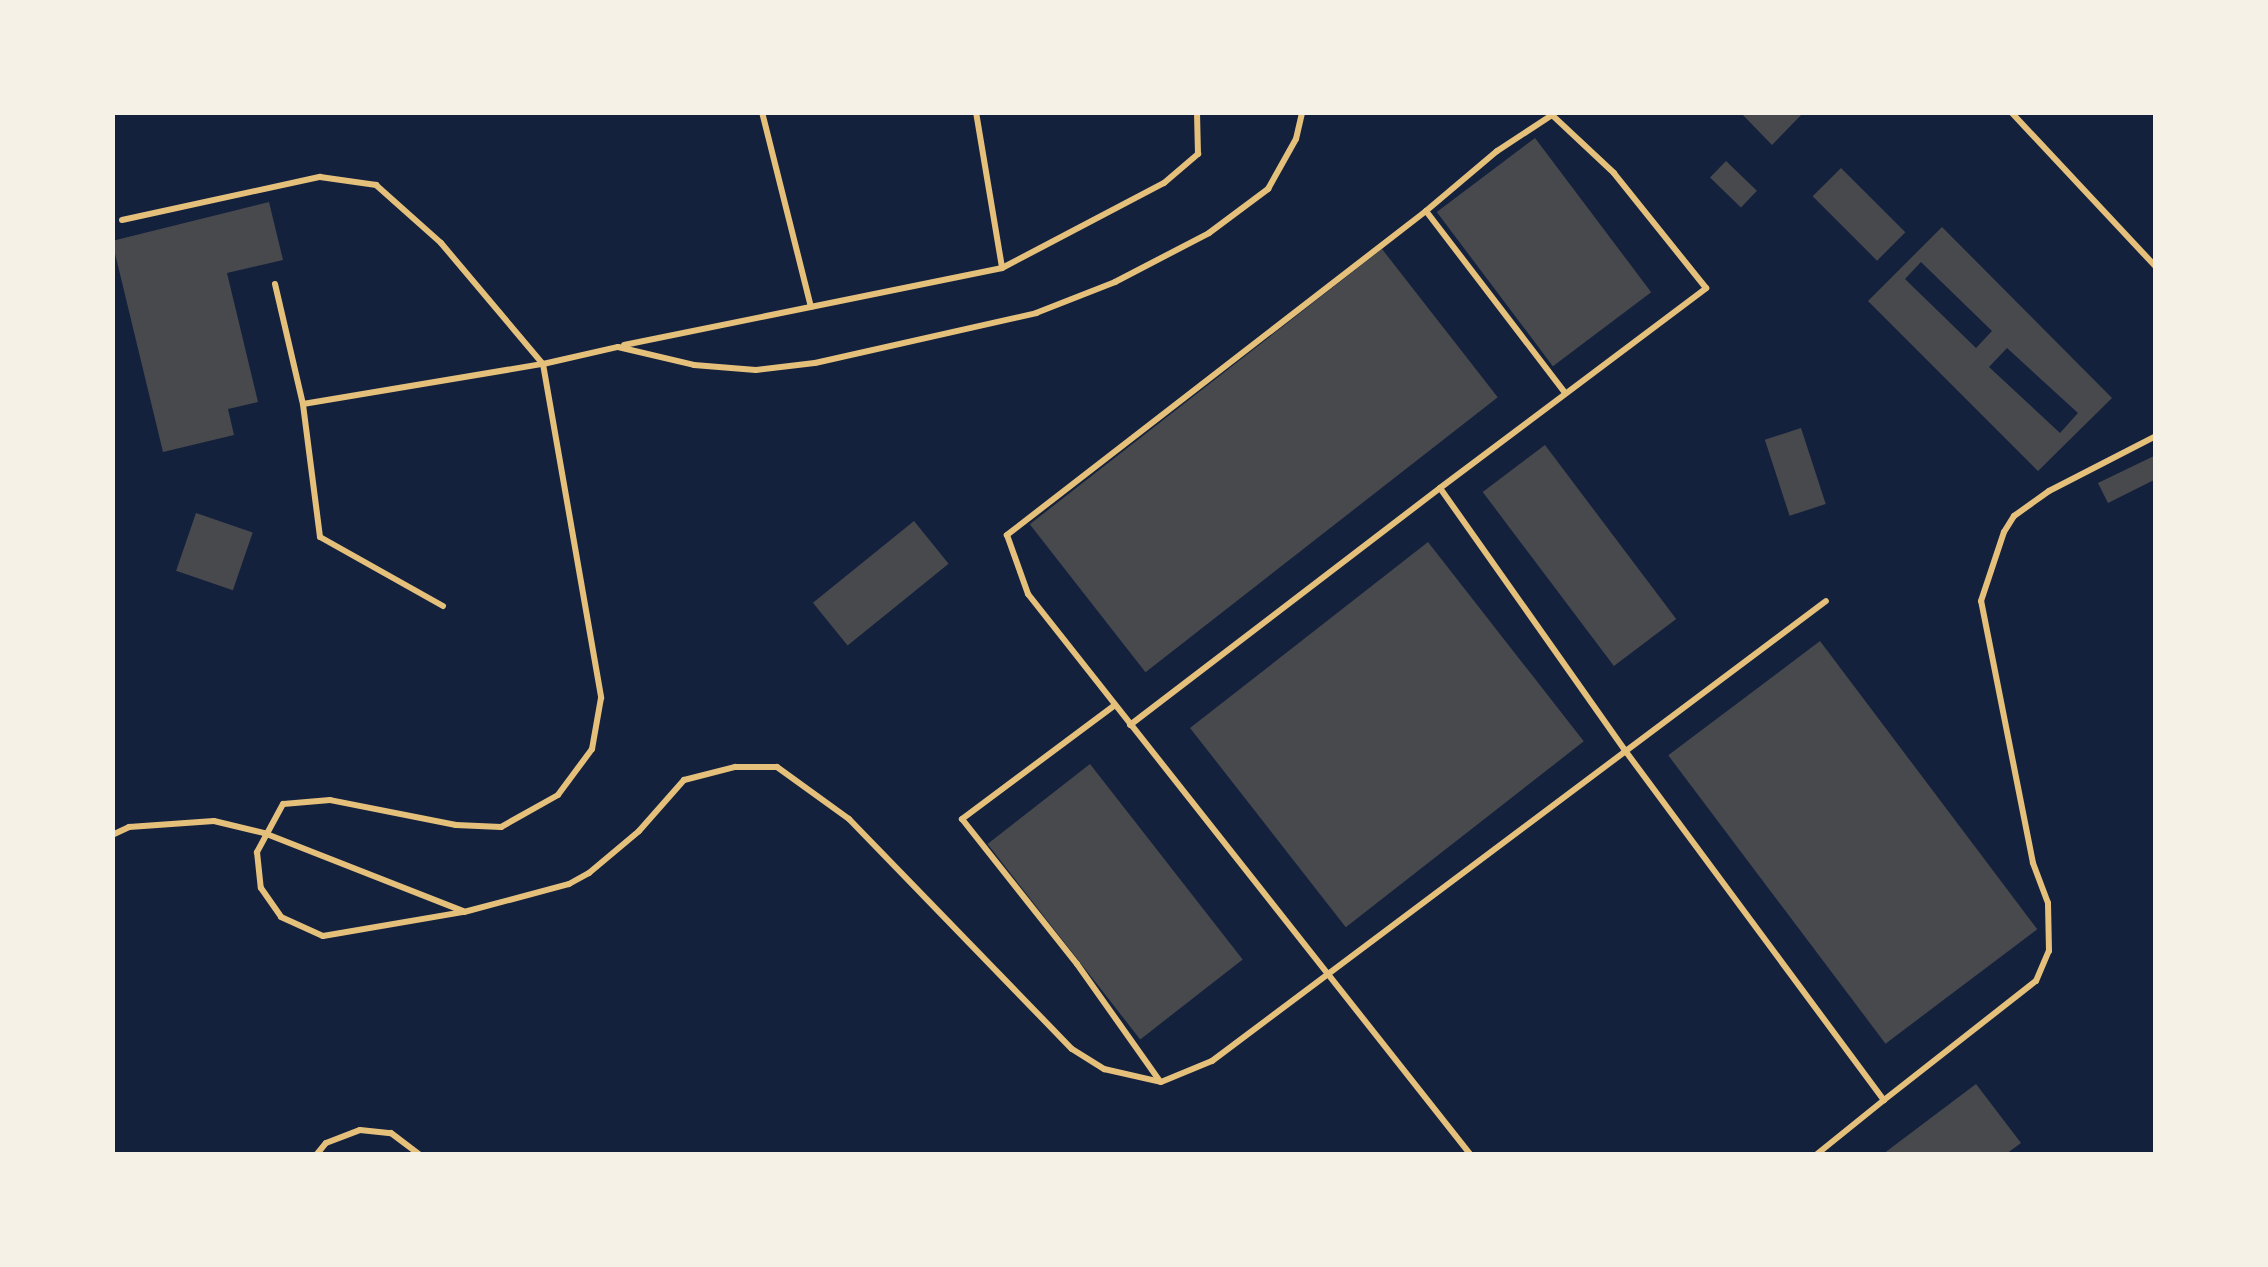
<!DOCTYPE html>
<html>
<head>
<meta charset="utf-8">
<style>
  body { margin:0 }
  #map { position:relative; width:2268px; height:1267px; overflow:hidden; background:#14213d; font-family:"Source Serif 4",serif }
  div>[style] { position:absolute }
  .building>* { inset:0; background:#48494c; transform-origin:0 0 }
  .service>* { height:6px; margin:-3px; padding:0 3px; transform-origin:3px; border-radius:3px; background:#e5c07b }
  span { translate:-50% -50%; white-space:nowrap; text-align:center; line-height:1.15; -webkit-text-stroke:10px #f6f1e7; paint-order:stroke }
  .frame { position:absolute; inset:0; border:115px solid #f6f1e7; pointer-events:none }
</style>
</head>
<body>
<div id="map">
  <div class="building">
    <div style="clip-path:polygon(1740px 112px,1804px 112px,1772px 145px)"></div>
    <div style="left:1535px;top:138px;width:193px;height:123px;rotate:53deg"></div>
    <div style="left:1726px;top:161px;width:43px;height:23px;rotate:44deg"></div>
    <div style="left:1841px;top:168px;width:91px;height:40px;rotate:45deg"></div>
    <div style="clip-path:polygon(269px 202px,283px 260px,227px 273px,258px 402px,228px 409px,234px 435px,163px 452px,112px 241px)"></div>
    <div style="clip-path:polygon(evenodd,1942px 227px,2112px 398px,2038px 471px,1868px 301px,1942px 227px,1921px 262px,1992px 331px,1976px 348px,1905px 279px,1921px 262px,1942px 227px,2007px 348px,2078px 413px,2060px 433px,1989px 367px,2007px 348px)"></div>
    <div style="left:1382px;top:249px;width:188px;height:447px;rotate:52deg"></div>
    <div style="left:1801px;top:428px;width:80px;height:38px;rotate:72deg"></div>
    <div style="left:1545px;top:445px;width:218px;height:78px;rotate:53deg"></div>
    <div style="clip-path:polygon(2156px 455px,2156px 479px,2108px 503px,2098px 483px)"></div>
    <div style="left:196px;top:513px;width:60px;height:61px;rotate:19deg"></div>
    <div style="left:914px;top:521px;width:55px;height:130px;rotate:51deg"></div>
    <div style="left:1428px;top:542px;width:253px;height:302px;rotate:52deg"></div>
    <div style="left:1820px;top:641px;width:361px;height:190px;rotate:53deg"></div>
    <div style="left:1090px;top:764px;width:248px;height:130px;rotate:52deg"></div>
    <div style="clip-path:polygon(1976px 1084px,2021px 1143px,2006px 1154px,1883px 1154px)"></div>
  </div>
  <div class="service">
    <div style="left:762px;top:112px;width:201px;rotate:75.9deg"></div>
    <div style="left:976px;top:112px;width:158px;rotate:80.5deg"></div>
    <div style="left:2011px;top:112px;width:212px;rotate:46.9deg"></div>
    <div style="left:1426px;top:211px;width:229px;rotate:52.6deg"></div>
    <div style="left:122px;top:220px;width:203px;rotate:-12.3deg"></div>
    <div style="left:320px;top:177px;width:57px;rotate:8.1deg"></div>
    <div style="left:376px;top:185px;width:87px;rotate:41.7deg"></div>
    <div style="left:441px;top:243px;width:158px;rotate:49.9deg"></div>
    <div style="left:543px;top:364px;width:339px;rotate:80.1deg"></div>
    <div style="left:601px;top:698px;width:52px;rotate:100deg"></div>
    <div style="left:592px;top:749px;width:57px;rotate:126.5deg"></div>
    <div style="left:558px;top:795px;width:65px;rotate:150.7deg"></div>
    <div style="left:501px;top:827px;width:45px;rotate:-177.5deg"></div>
    <div style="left:456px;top:825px;width:128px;rotate:-168.8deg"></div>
    <div style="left:330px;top:800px;width:47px;rotate:175.1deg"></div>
    <div style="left:283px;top:804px;width:55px;rotate:118.4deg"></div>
    <div style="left:257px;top:852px;width:36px;rotate:84deg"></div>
    <div style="left:261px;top:888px;width:35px;rotate:55deg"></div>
    <div style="left:281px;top:917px;width:46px;rotate:24.3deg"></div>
    <div style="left:323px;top:936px;width:143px;rotate:-9.7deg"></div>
    <div style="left:464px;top:912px;width:109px;rotate:-14.9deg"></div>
    <div style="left:569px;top:884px;width:23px;rotate:-29deg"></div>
    <div style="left:589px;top:873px;width:65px;rotate:-40deg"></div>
    <div style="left:639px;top:831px;width:68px;rotate:-48.6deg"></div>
    <div style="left:684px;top:780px;width:53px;rotate:-14.3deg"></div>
    <div style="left:735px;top:767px;width:42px"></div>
    <div style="left:777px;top:767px;width:89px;rotate:35.8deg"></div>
    <div style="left:849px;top:819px;width:320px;rotate:45.9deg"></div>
    <div style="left:1072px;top:1049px;width:38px;rotate:32deg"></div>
    <div style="left:1104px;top:1069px;width:58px;rotate:12.8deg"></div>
    <div style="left:1161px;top:1082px;width:55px;rotate:-22.4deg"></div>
    <div style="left:1212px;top:1061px;width:767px;rotate:-36.84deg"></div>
    <div style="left:275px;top:284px;width:123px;rotate:76.9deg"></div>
    <div style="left:624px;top:345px;width:386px;rotate:-11.5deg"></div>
    <div style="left:1002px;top:268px;width:183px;rotate:-27.7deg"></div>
    <div style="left:1164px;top:183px;width:45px;rotate:-40.5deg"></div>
    <div style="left:1198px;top:154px;width:42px;rotate:-91.4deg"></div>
    <div style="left:1440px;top:488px;width:333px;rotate:-36.9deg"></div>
    <div style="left:1706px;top:288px;width:147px;rotate:-128.7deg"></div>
    <div style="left:1614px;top:173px;width:85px;rotate:-136.9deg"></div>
    <div style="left:1552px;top:115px;width:66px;rotate:146.8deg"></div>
    <div style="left:1497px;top:151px;width:93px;rotate:139.8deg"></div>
    <div style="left:1426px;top:211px;width:530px;rotate:142.29deg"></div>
    <div style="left:1007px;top:535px;width:63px;rotate:70.4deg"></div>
    <div style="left:1028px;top:594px;width:713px;rotate:51.72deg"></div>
    <div style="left:443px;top:606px;width:141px;rotate:-150.7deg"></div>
    <div style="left:320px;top:537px;width:134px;rotate:-97.3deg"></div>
    <div style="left:303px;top:404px;width:243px;rotate:-9.5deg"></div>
    <div style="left:543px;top:364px;width:77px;rotate:-12.8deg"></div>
    <div style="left:618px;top:347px;width:78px;rotate:13.3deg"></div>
    <div style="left:694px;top:365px;width:62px;rotate:4.6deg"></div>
    <div style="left:756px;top:370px;width:59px;rotate:-6.8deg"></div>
    <div style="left:815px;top:363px;width:227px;rotate:-12.7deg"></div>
    <div style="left:1036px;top:313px;width:85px;rotate:-21.4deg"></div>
    <div style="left:1115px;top:282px;width:106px;rotate:-27.5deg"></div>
    <div style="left:1209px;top:233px;width:74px;rotate:-36.7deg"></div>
    <div style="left:1268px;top:189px;width:57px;rotate:-60.8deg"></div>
    <div style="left:1296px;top:139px;width:28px;rotate:-77deg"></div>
    <div style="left:1115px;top:705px;width:191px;rotate:143.3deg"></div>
    <div style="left:962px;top:819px;width:185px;rotate:51.6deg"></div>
    <div style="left:1077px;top:964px;width:142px;rotate:54.7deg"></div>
    <div style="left:1130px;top:725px;width:390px;rotate:-37.4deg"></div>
    <div style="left:1440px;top:488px;width:319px;rotate:54.8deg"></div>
    <div style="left:1624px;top:749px;width:437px;rotate:53.5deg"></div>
    <div style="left:1884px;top:1100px;width:86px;rotate:141.1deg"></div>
    <div style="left:112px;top:835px;width:19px;rotate:-25deg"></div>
    <div style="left:129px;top:827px;width:85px;rotate:-4deg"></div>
    <div style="left:214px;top:821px;width:51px;rotate:13.5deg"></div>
    <div style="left:264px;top:833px;width:214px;rotate:21.4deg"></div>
    <div style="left:1884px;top:1100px;width:193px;rotate:-38.1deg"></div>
    <div style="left:2036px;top:981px;width:33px;rotate:-67deg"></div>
    <div style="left:2049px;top:951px;width:48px;rotate:-91.2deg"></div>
    <div style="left:2048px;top:903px;width:43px;rotate:-110.6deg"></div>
    <div style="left:2033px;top:863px;width:267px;rotate:-101.2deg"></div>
    <div style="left:1981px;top:601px;width:73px;rotate:-71.6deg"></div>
    <div style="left:2004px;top:532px;width:19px;rotate:-58deg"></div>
    <div style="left:2014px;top:516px;width:43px;rotate:-35.5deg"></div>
    <div style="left:2049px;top:491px;width:120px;rotate:-27.2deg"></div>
    <div style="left:317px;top:1154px;width:14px;rotate:-51deg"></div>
    <div style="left:326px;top:1143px;width:36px;rotate:-21deg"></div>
    <div style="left:360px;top:1130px;width:31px;rotate:6deg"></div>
    <div style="left:391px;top:1133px;width:35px;rotate:37deg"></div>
  </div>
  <div class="frame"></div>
</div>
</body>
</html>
